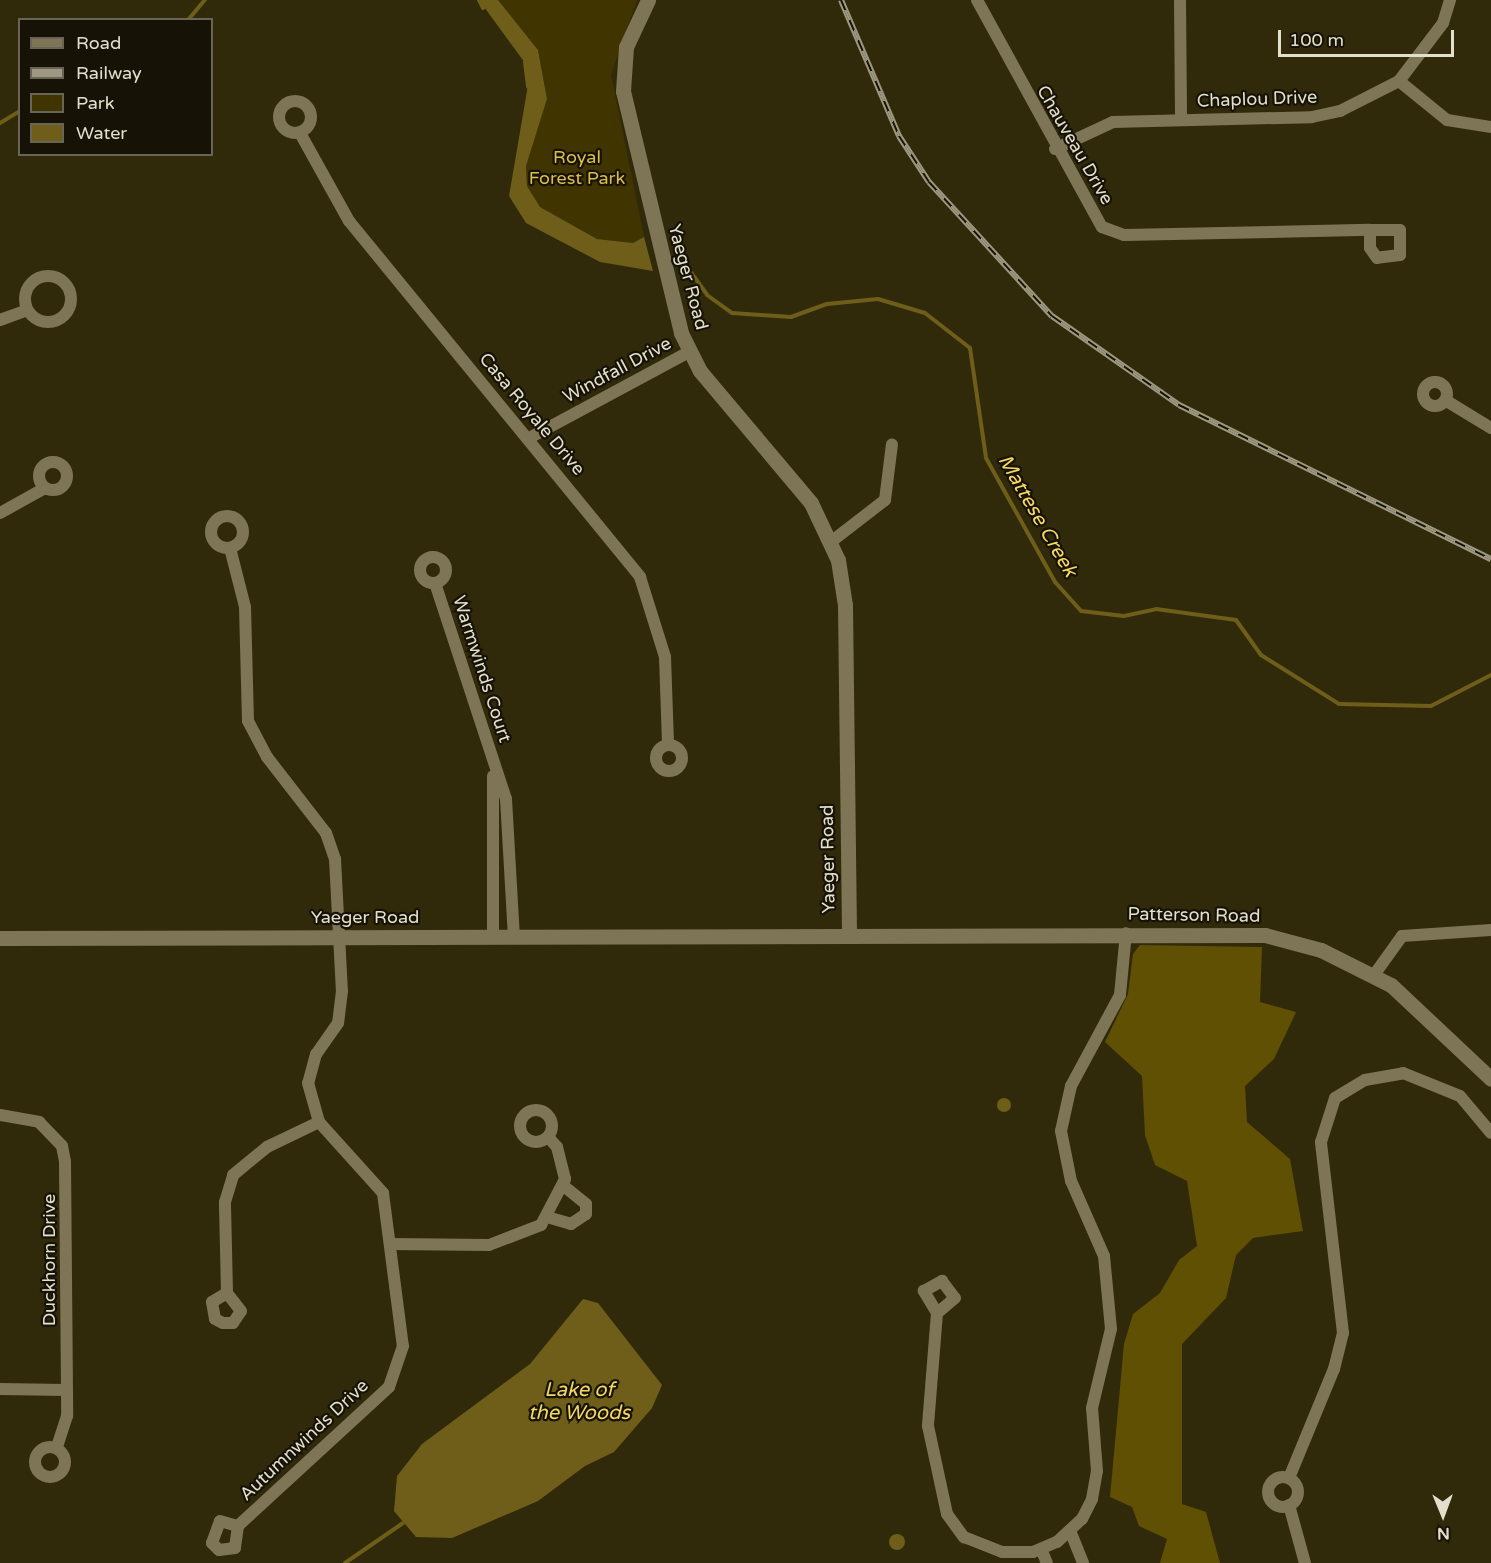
<!DOCTYPE html>
<html>
<head>
<meta charset="utf-8">
<style>
  body { margin:0 }
  #map { position:relative; width:1491px; height:1563px; overflow:hidden; background:#312a0a; font-family:"Varela Round",sans-serif }
  div>[style] { position:absolute }
  .green>* { inset:0; background:#403500 }
  .forest>* { inset:0; background:#605003 }
  .water>* { inset:0; background:#6e5e19 }
  .round { border-radius:50% }
  .stream>* { height:4px; margin:-2px; padding:0 2px; transform-origin:2px; border-radius:2px; background:#6e5e19 }
  .street>* { height:12px; margin:-6px; padding:0 6px; transform-origin:6px; border-radius:6px; background:#7d7555 }
  .street>.ring { margin:-6px; padding:0; box-sizing:content-box; background:none; border:12px solid #7d7555; border-radius:50% }
  .secondary>* { height:15px; margin:-7.5px; padding:0 7.5px; transform-origin:7.5px; border-radius:7.5px; background:#7d7555 }
  .rail>* { height:6px; margin-top:-3px; transform-origin:0; background:repeating-linear-gradient(90deg,#161206 0 11px,#9d9881 0 22px); box-sizing:border-box; border-block:2px solid #9d9881 }
  span { translate:-50% -50%; white-space:nowrap; text-align:center; line-height:1.15; -webkit-text-stroke:4.5px #161206; paint-order:stroke }
  .street-label { font-size:18px; color:#e3dfcd }
  .park-label { font-size:18px; color:#dcbf46 }
  .water-label { font-size:20px; color:#f5d861; font-style:italic }
  .legend { position:absolute; left:18px; top:18px; width:195px; height:138px; box-sizing:border-box; background:#161206; border:2px solid #686456; margin:0; padding:8px 10px; list-style:none; font-size:18px; color:#e3dfcd }
  .legend li { display:flex; align-items:center; gap:12px; height:30px }
  .legend b { width:30px; border:2px solid #686456 }
  .north { position:absolute; left:1413px; top:1485px; width:60px; height:60px; -webkit-text-stroke:4px #161206; paint-order:stroke; rotate:179deg; font-size:16px; font-weight:700; line-height:24px; text-align:center; color:#e3dfcd }
  .north::after { content:''; display:block; margin:auto; width:21px; height:27px; background:#e3dfcd; clip-path:polygon(50% 0,100% 100%,50% 72%,0 100%) }
  .scale { position:absolute; left:1278px; top:30px; width:176px; height:27px; box-sizing:border-box; border:3px solid #e3dfcd; border-top:0; padding-left:8px; font-size:18px; line-height:21px; white-space:nowrap; color:#e3dfcd; -webkit-text-stroke:4px #161206; paint-order:stroke }
</style>
</head>
<body>
<div id="map">
  <div class="green">
    <div style="clip-path:polygon(498px 0,637px 0,611px 75px,644px 237px,633px 243px,597px 239px,540px 207px,527px 186px,526px 166px,547px 99px,538px 50px)"></div>
  </div>
  <div class="forest">
    <div style="clip-path:polygon(1140px 945px,1262px 947px,1260px 1002px,1296px 1012px,1274px 1059px,1245px 1086px,1247px 1122px,1290px 1159px,1303px 1231px,1253px 1238px,1236px 1255px,1226px 1298px,1182px 1344px,1182px 1504px,1206px 1512px,1220px 1563px,1160px 1563px,1167px 1539px,1139px 1526px,1132px 1507px,1110px 1497px,1124px 1344px,1133px 1314px,1160px 1293px,1179px 1260px,1197px 1246px,1187px 1181px,1155px 1165px,1145px 1135px,1142px 1076px,1105px 1042px,1128px 994px,1133px 954px)"></div>
  </div>
  <div class="water">
    <div style="clip-path:polygon(479px 0,498px 0,538px 50px,547px 99px,526px 166px,527px 186px,540px 207px,597px 239px,633px 243px,644px 237px,653px 271px,600px 262px,526px 223px,509px 196px,528px 85px,525px 63px)"></div>
    <div class="round" style="left:997px;top:1098px;width:14px;height:14px"></div>
    <div style="clip-path:polygon(583px 1299px,598px 1303px,662px 1385px,652px 1408px,614px 1452px,585px 1466px,538px 1501px,452px 1538px,416px 1537px,394px 1511px,397px 1476px,422px 1444px,530px 1364px)"></div>
    <div class="round" style="left:889px;top:1534px;width:16px;height:16px"></div>
  </div>
  <div class="stream">
    <div style="left:479px;top:0;width:9px;rotate:63deg"></div>
    <div style="left:188px;top:20px;width:26px;rotate:-50deg"></div>
    <div style="left:525px;top:62px;width:25px;rotate:83deg"></div>
    <div style="left:0;top:123px;width:23px;rotate:-31deg"></div>
    <div style="left:668px;top:259px;width:21px;rotate:23deg"></div>
    <div style="left:687px;top:267px;width:34px;rotate:54deg"></div>
    <div style="left:707px;top:295px;width:31px;rotate:36deg"></div>
    <div style="left:732px;top:313px;width:59px;rotate:3.9deg"></div>
    <div style="left:791px;top:317px;width:38px;rotate:-20deg"></div>
    <div style="left:827px;top:304px;width:51px;rotate:-5.6deg"></div>
    <div style="left:878px;top:299px;width:49px;rotate:16.6deg"></div>
    <div style="left:925px;top:313px;width:57px;rotate:37.9deg"></div>
    <div style="left:970px;top:348px;width:111px;rotate:81.7deg"></div>
    <div style="left:986px;top:458px;width:142px;rotate:60.9deg"></div>
    <div style="left:1055px;top:582px;width:39px;rotate:48deg"></div>
    <div style="left:1081px;top:611px;width:43px;rotate:6.6deg"></div>
    <div style="left:1124px;top:616px;width:33px;rotate:-12deg"></div>
    <div style="left:1156px;top:609px;width:81px;rotate:7.8deg"></div>
    <div style="left:1236px;top:620px;width:43px;rotate:54.5deg"></div>
    <div style="left:1261px;top:655px;width:92px;rotate:32.1deg"></div>
    <div style="left:1339px;top:704px;width:92px;rotate:1.2deg"></div>
    <div style="left:1431px;top:706px;width:68px;rotate:-27.3deg"></div>
    <div style="left:345px;top:1563px;width:70px;rotate:-34.6deg"></div>
  </div>
  <div class="street">
    <div style="left:977px;top:0;width:259px;rotate:61.2deg"></div>
    <div style="left:1102px;top:227px;width:23px;rotate:20deg"></div>
    <div style="left:1124px;top:235px;width:246px;rotate:-1.2deg"></div>
    <div style="left:1370px;top:230px;width:30px"></div>
    <div style="left:1400px;top:230px;width:25px;rotate:90deg"></div>
    <div style="left:1400px;top:255px;width:23px;rotate:173deg"></div>
    <div style="left:1377px;top:258px;width:12px;rotate:-125deg"></div>
    <div style="left:1370px;top:248px;width:18px;rotate:-90deg"></div>
    <div style="left:1180px;top:0;width:120px;rotate:89.5deg"></div>
    <div style="left:1399px;top:81px;width:62px;rotate:39.1deg"></div>
    <div style="left:1447px;top:120px;width:45px;rotate:9deg"></div>
    <div class="ring" style="left:279px;top:101px;width:20px;height:20px"></div>
    <div style="left:300px;top:133px;width:101px;rotate:60.9deg"></div>
    <div style="left:349px;top:221px;width:460px;rotate:50.7deg"></div>
    <div style="left:640px;top:577px;width:84px;rotate:72.6deg"></div>
    <div style="left:665px;top:657px;width:88px;rotate:88deg"></div>
    <div style="left:1055px;top:149px;width:64px;rotate:-25deg"></div>
    <div style="left:1113px;top:122px;width:199px;rotate:-1.4deg"></div>
    <div style="left:1312px;top:117px;width:29px;rotate:-12deg"></div>
    <div style="left:1340px;top:111px;width:66px;rotate:-27deg"></div>
    <div style="left:1399px;top:81px;width:73px;rotate:-52.8deg"></div>
    <div style="left:1443px;top:23px;width:24px;rotate:-73deg"></div>
    <div class="ring" style="left:25px;top:276px;width:34px;height:34px"></div>
    <div style="left:0;top:320px;width:29px;rotate:-20deg"></div>
    <div class="ring" style="left:1423px;top:382px;width:12px;height:12px"></div>
    <div style="left:1445px;top:400px;width:54px;rotate:31.3deg"></div>
    <div style="left:531px;top:437px;width:179px;rotate:-28.3deg"></div>
    <div class="ring" style="left:39px;top:462px;width:16px;height:16px"></div>
    <div style="left:0;top:513px;width:51px;rotate:-29.1deg"></div>
    <div class="ring" style="left:211px;top:516px;width:20px;height:20px"></div>
    <div style="left:832px;top:541px;width:67px;rotate:-37.7deg"></div>
    <div style="left:885px;top:500px;width:56px;rotate:-82.9deg"></div>
    <div style="left:230px;top:548px;width:61px;rotate:75.7deg"></div>
    <div style="left:245px;top:607px;width:114px;rotate:88.5deg"></div>
    <div style="left:248px;top:721px;width:41px;rotate:62.2deg"></div>
    <div style="left:267px;top:757px;width:96px;rotate:52.2deg"></div>
    <div style="left:326px;top:833px;width:28px;rotate:71deg"></div>
    <div style="left:335px;top:859px;width:132px;rotate:87deg"></div>
    <div style="left:342px;top:991px;width:32px;rotate:97deg"></div>
    <div style="left:338px;top:1023px;width:38px;rotate:125deg"></div>
    <div style="left:316px;top:1054px;width:30px;rotate:105deg"></div>
    <div style="left:308px;top:1083px;width:41px;rotate:74.2deg"></div>
    <div style="left:319px;top:1122px;width:96px;rotate:48deg"></div>
    <div style="left:383px;top:1193px;width:154px;rotate:82.6deg"></div>
    <div style="left:403px;top:1346px;width:43px;rotate:108.9deg"></div>
    <div style="left:389px;top:1387px;width:205px;rotate:137.4deg"></div>
    <div style="left:238px;top:1526px;width:22px;rotate:98deg"></div>
    <div style="left:235px;top:1548px;width:16px;rotate:173deg"></div>
    <div style="left:219px;top:1550px;width:10px;rotate:-135deg"></div>
    <div style="left:212px;top:1543px;width:23px;rotate:-70deg"></div>
    <div style="left:220px;top:1521px;width:19px;rotate:16deg"></div>
    <div class="ring" style="left:420px;top:557px;width:14px;height:14px"></div>
    <div style="left:435px;top:583px;width:227px;rotate:71.8deg"></div>
    <div style="left:506px;top:799px;width:137px;rotate:86.7deg"></div>
    <div class="ring" style="left:656px;top:745px;width:14px;height:14px"></div>
    <div style="left:493px;top:936px;width:160px;rotate:-90deg"></div>
    <div style="left:1374px;top:975px;width:48px;rotate:-54.3deg"></div>
    <div style="left:1402px;top:936px;width:89px;rotate:-3.9deg"></div>
    <div class="ring" style="left:520px;top:1110px;width:20px;height:20px"></div>
    <div style="left:0;top:1115px;width:40px;rotate:10deg"></div>
    <div style="left:39px;top:1122px;width:33px;rotate:46deg"></div>
    <div style="left:62px;top:1146px;width:16px;rotate:79deg"></div>
    <div style="left:65px;top:1162px;width:254px;rotate:89.5deg"></div>
    <div style="left:67px;top:1416px;width:33px;rotate:108deg"></div>
    <div style="left:547px;top:1217px;width:25px;rotate:16deg"></div>
    <div style="left:571px;top:1224px;width:18px;rotate:-34deg"></div>
    <div style="left:586px;top:1214px;width:10px;rotate:-90deg"></div>
    <div style="left:586px;top:1204px;width:28px;rotate:-141deg"></div>
    <div style="left:391px;top:1244px;width:98px;rotate:0.6deg"></div>
    <div style="left:489px;top:1245px;width:56px;rotate:-21deg"></div>
    <div style="left:541px;top:1225px;width:52px;rotate:-62.4deg"></div>
    <div style="left:565px;top:1179px;width:33px;rotate:-104deg"></div>
    <div style="left:557px;top:1147px;width:13px;rotate:-132deg"></div>
    <div style="left:227px;top:1293px;width:17px;rotate:149deg"></div>
    <div style="left:212px;top:1302px;width:17px;rotate:80deg"></div>
    <div style="left:215px;top:1319px;width:9px;rotate:27deg"></div>
    <div style="left:223px;top:1323px;width:10px"></div>
    <div style="left:233px;top:1323px;width:14px;rotate:-56deg"></div>
    <div style="left:241px;top:1311px;width:23px;rotate:-128deg"></div>
    <div style="left:227px;top:1293px;width:91px;rotate:-91.3deg"></div>
    <div style="left:225px;top:1202px;width:28px;rotate:-73deg"></div>
    <div style="left:233px;top:1175px;width:44px;rotate:-39.5deg"></div>
    <div style="left:267px;top:1147px;width:58px;rotate:-25.7deg"></div>
    <div style="left:937px;top:1313px;width:26px;rotate:-121deg"></div>
    <div style="left:924px;top:1291px;width:21px;rotate:-29deg"></div>
    <div style="left:942px;top:1281px;width:21px;rotate:53deg"></div>
    <div style="left:955px;top:1298px;width:23px;rotate:140deg"></div>
    <div style="left:937px;top:1313px;width:113px;rotate:94.6deg"></div>
    <div style="left:928px;top:1426px;width:90px;rotate:77.8deg"></div>
    <div style="left:947px;top:1514px;width:29px;rotate:54deg"></div>
    <div style="left:964px;top:1537px;width:41px;rotate:21.5deg"></div>
    <div style="left:1002px;top:1552px;width:31px"></div>
    <div style="left:1033px;top:1552px;width:26px;rotate:-23deg"></div>
    <div style="left:1057px;top:1542px;width:34px;rotate:-43deg"></div>
    <div style="left:1082px;top:1519px;width:22px;rotate:-63deg"></div>
    <div style="left:1092px;top:1499px;width:28px;rotate:-80deg"></div>
    <div style="left:1097px;top:1471px;width:63px;rotate:-94.5deg"></div>
    <div style="left:1092px;top:1408px;width:81px;rotate:-76.5deg"></div>
    <div style="left:1111px;top:1329px;width:73px;rotate:-95.5deg"></div>
    <div style="left:1104px;top:1256px;width:82px;rotate:-113.7deg"></div>
    <div style="left:1071px;top:1181px;width:51px;rotate:-101.3deg"></div>
    <div style="left:1061px;top:1131px;width:46px;rotate:-77.5deg"></div>
    <div style="left:1071px;top:1086px;width:103px;rotate:-61.7deg"></div>
    <div style="left:1120px;top:995px;width:62px;rotate:-84.5deg"></div>
    <div style="left:0;top:1389px;width:66px;rotate:0.9deg"></div>
    <div class="ring" style="left:35px;top:1447px;width:18px;height:18px"></div>
    <div class="ring" style="left:1268px;top:1477px;width:18px;height:18px"></div>
    <div style="left:1289px;top:1478px;width:118px;rotate:-67.6deg"></div>
    <div style="left:1334px;top:1369px;width:37px;rotate:-76deg"></div>
    <div style="left:1343px;top:1333px;width:192px;rotate:-96.6deg"></div>
    <div style="left:1321px;top:1142px;width:46px;rotate:-72.3deg"></div>
    <div style="left:1335px;top:1098px;width:35px;rotate:-31deg"></div>
    <div style="left:1365px;top:1080px;width:39px;rotate:-10deg"></div>
    <div style="left:1403px;top:1073px;width:61px;rotate:22deg"></div>
    <div style="left:1460px;top:1096px;width:48px;rotate:50deg"></div>
    <div style="left:1289px;top:1505px;width:60px;rotate:74.6deg"></div>
    <div style="left:1071px;top:1533px;width:32px;rotate:68deg"></div>
    <div style="left:1041px;top:1549px;width:15px;rotate:67deg"></div>
  </div>
  <div class="secondary">
    <div style="left:648px;top:0;width:52px;rotate:115.1deg"></div>
    <div style="left:626px;top:47px;width:44px;rotate:93.9deg"></div>
    <div style="left:623px;top:91px;width:249px;rotate:76.5deg"></div>
    <div style="left:681px;top:333px;width:42px;rotate:63.4deg"></div>
    <div style="left:700px;top:371px;width:172px;rotate:49.9deg"></div>
    <div style="left:811px;top:503px;width:63px;rotate:64.7deg"></div>
    <div style="left:838px;top:560px;width:46px;rotate:81.2deg"></div>
    <div style="left:845px;top:605px;width:328px;rotate:89.3deg"></div>
    <div style="left:0;top:938px;width:1265px;rotate:-0.14deg"></div>
    <div style="left:1265px;top:935px;width:58px;rotate:15deg"></div>
    <div style="left:1321px;top:950px;width:78px;rotate:26.6deg"></div>
    <div style="left:1391px;top:985px;width:137px;rotate:43.2deg"></div>
  </div>
  <div class="rail">
    <div style="left:841px;top:0;width:148px;rotate:66.9deg"></div>
    <div style="left:899px;top:136px;width:55px;rotate:56.9deg"></div>
    <div style="left:929px;top:182px;width:182px;rotate:47.5deg"></div>
    <div style="left:1052px;top:316px;width:155px;rotate:35deg"></div>
    <div style="left:1179px;top:405px;width:348px;rotate:26.3deg"></div>
  </div>
  <div class="street-label">
    <span style="left:1257px;top:99px;rotate:-2deg">Chaplou Drive</span>
    <span style="left:1075px;top:145px;rotate:60deg">Chauveau Drive</span>
    <span style="left:688px;top:277px;rotate:75deg">Yaeger Road</span>
    <span style="left:617px;top:370px;rotate:-28deg">Windfall Drive</span>
    <span style="left:532px;top:414px;rotate:50deg">Casa Royale Drive</span>
    <span style="left:482px;top:669px;rotate:72deg">Warmwinds Court</span>
    <span style="left:828px;top:859px;rotate:-91deg">Yaeger Road</span>
    <span style="left:1194px;top:915px;rotate:1deg">Patterson Road</span>
    <span style="left:365px;top:917px">Yaeger Road</span>
    <span style="left:49px;top:1260px;rotate:-90deg">Duckhorn Drive</span>
    <span style="left:304px;top:1440px;rotate:-43deg">Autumnwinds Drive</span>
  </div>
  <div class="park-label">
    <span style="left:577px;top:168px">Royal<br>Forest Park</span>
  </div>
  <div class="water-label">
    <span style="left:1037px;top:516px;rotate:60deg">Mattese Creek</span>
    <span style="left:579px;top:1402px">Lake of<br>the Woods</span>
  </div>
  <ul class="legend">
  <li><b style="height:8px;background:#7d7555"></b>Road</li>
  <li><b style="height:8px;background:#9d9881"></b>Railway</li>
  <li><b style="height:16px;background:#403500"></b>Park</li>
  <li><b style="height:16px;background:#6e5e19"></b>Water</li>
  </ul>
  <div class="north">N</div>
  <div class="scale">100 m</div>
</div>
</body>
</html>
